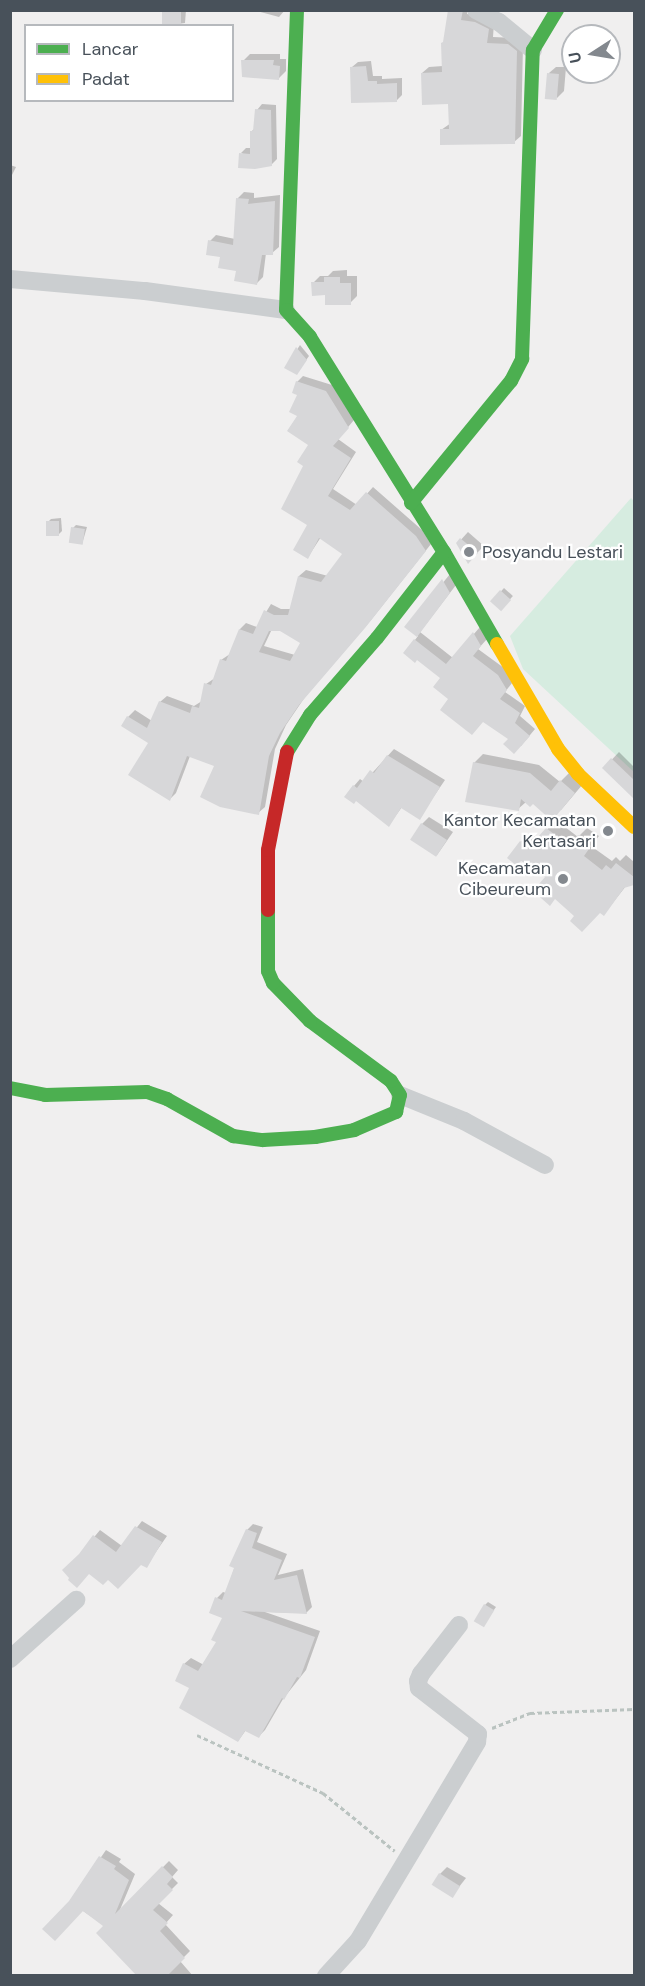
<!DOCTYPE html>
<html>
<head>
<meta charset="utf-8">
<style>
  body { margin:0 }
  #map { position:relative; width:645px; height:1986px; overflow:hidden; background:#f0efef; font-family:"DM Sans",sans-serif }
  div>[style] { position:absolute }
  .green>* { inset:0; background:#d6ece0 }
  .shadow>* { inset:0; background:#0003; transform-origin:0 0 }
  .building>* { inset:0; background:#d7d7d9; transform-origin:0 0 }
  .path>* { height:3px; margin-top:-1.5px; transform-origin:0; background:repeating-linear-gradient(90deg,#bac3c0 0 4.5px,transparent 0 7.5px) }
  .street>* { height:18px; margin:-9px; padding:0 9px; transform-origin:9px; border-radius:9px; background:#cbced0 }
  .fast>* { height:14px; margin:-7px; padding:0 7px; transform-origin:7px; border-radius:7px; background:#4caf50 }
  .slow>* { height:14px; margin:-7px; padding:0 7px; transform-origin:7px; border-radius:7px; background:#ffc107 }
  .jam>* { height:14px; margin:-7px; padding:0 7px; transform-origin:7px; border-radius:7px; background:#c62828 }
  .dots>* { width:16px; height:16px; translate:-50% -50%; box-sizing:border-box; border:3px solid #fff; border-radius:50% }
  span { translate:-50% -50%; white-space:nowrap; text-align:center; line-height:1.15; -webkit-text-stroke:4.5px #fff; paint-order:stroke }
  .poi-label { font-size:18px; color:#48515a }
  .left { translate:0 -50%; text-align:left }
  .right { translate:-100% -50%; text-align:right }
  .frame { position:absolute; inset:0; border:12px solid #48515a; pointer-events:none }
  .legend { position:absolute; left:24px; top:24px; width:210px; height:78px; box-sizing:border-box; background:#fff; border:2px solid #b6b9bd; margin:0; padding:8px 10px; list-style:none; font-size:18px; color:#48515a }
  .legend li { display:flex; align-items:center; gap:12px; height:30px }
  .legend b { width:30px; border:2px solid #b6b9bd }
  .north { position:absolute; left:561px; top:24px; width:60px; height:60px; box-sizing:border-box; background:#fff; border:2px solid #b6b9bd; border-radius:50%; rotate:258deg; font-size:16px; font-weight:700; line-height:24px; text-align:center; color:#48515a }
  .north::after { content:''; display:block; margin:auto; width:21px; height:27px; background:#83888e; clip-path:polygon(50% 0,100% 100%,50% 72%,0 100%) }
</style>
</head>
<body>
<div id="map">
  <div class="green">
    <div style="clip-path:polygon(631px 498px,634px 501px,634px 772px,523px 669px,510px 636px)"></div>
  </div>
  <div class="shadow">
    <div style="clip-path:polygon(163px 10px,186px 10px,185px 23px,162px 26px)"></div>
    <div style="clip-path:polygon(253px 10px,285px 10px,279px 17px)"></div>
    <div style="clip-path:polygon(449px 10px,467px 10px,467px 14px,482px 16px,494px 23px,493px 37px,515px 38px,523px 45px,521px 136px,514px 142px,441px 130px,451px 123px,450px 102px,422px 73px,429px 67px,443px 66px)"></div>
    <div style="clip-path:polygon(250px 54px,280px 54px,280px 59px,286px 59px,286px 71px,279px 78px,243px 61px)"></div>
    <div style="clip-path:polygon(371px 61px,373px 76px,382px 76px,382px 79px,402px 78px,402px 95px,397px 100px,353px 101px,352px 67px,358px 62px)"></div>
    <div style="clip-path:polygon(556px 67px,566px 67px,564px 91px,557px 98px,549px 73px)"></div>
    <div style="clip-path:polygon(262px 104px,276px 105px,277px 159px,271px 165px,241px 153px,246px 148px,251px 148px,251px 132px,255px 128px,257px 110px)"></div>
    <div style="clip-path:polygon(10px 165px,16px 167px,10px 179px)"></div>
    <div style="clip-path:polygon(244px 192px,254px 193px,254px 198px,280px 195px,279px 247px,272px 253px,266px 253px,263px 277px,257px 283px,222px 256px,210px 241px,216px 235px,235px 239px,238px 198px)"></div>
    <div style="clip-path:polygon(347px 270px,347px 276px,357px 276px,357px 296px,350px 303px,326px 294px,313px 283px,320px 276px,328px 276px,333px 271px)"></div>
    <div style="clip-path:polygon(300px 345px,309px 356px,297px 373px,286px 367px)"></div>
    <div style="clip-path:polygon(evenodd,303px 376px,332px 385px,354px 420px,338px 439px,356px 452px,333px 489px,357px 505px,373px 487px,422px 530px,431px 544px,371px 620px,305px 697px,286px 725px,275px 749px,265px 807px,258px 813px,216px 765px,190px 756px,176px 793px,170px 799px,150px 742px,123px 726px,128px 717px,135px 710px,152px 721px,160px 702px,167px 696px,194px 706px,202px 701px,206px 684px,215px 678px,221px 660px,230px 654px,240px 629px,246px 623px,257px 627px,271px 604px,281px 609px,291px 609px,299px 576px,306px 570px,328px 576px,344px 554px,321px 537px,308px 557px,305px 466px,310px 445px,299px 415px,297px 382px,303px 376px,272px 629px,281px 630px,302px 642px,295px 655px,264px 646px,272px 629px)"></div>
    <div style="clip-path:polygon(61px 518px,62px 531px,59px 534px,48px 522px,51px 519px)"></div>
    <div style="clip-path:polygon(76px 525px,87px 527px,82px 544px,73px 528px)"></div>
    <div style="clip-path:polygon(468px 532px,484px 546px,475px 555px,458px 543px)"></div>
    <div style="clip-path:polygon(450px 574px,456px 585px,420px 632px,453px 658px,480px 627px,487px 639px,478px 649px,504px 668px,512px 683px,505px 692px,525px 706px,520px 716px,535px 729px,521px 746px,450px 699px,442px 678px,417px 658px,405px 653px,418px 636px,407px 627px)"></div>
    <div style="left:504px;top:588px;width:12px;height:18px;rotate:42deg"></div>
    <div style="clip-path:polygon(394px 749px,445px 780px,419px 818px,402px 807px,389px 825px,354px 786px,360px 779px,364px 782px)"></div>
    <div style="clip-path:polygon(619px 752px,634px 767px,634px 797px,604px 768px)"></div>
    <div style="clip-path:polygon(483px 754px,539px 765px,560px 782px,570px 772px,583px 784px,561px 810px,526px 802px,518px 809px,474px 763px)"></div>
    <div style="clip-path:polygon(429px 817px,453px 832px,437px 855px,422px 824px)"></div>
    <div style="clip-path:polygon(556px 820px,578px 837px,587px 828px,599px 836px,591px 846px,612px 861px,616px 857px,620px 861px,626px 855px,634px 862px,634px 884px,626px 886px,604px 914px,600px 911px,576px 916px,521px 842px,530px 833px,538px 839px)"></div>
    <div style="clip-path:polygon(142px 1521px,167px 1536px,146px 1566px,141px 1563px,81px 1553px,100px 1530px,122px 1546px)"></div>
    <div style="clip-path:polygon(253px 1524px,263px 1527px,257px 1542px,287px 1554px,278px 1575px,303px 1569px,312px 1607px,306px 1613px,265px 1612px,320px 1631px,306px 1670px,283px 1699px,265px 1730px,259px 1736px,246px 1730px,238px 1741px,191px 1687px,184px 1664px,191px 1658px,204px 1665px,219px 1642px,225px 1618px,217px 1598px,223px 1592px,226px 1593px,247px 1530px)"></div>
    <div style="clip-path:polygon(488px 1602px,496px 1607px,483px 1625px,485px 1605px)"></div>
    <div style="clip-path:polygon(106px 1850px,121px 1859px,119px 1862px,135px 1874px,119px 1912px,169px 1861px,178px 1870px,172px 1877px,178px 1883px,158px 1903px,173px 1915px,165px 1924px,190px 1951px,180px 1961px,193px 1976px,157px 1976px,105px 1926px,70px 1902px)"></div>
    <div style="clip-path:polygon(447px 1867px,466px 1878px,452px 1896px,440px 1874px)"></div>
  </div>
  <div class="building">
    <div style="left:162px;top:10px;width:19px;height:16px"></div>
    <div style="clip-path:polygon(448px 10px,463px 10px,461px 20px,475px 22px,489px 29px,487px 43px,508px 44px,517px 51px,515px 144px,440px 145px,440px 129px,449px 129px,448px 104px,422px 105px,421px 73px,442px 72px,441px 43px,443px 42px)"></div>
    <div style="clip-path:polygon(241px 60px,274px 60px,273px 65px,280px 66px,279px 80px,242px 77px)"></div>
    <div style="clip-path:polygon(366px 66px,368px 81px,377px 81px,377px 84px,397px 83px,397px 102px,351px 103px,350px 67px)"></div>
    <div style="left:547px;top:73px;width:12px;height:26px;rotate:5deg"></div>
    <div style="clip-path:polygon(255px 109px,271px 110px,272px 166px,255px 169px,238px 168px,239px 153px,250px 154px,250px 131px,253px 131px)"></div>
    <div style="clip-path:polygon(236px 198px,249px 199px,248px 204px,275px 201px,273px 255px,262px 255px,257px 285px,234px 281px,236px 271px,218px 268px,220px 257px,206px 255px,208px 240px,233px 245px)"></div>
    <div style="clip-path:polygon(324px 277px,340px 277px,340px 283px,351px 283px,351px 305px,325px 305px,325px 295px,312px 296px,311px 282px,324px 282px)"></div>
    <div style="clip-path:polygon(296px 347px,307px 360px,297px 375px,284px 368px)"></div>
    <div style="clip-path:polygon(evenodd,296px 381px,326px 391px,349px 428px,333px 446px,351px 458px,328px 496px,350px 510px,366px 492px,416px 536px,426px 551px,365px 628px,299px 705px,280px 733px,269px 756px,259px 815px,220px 807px,200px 797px,214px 766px,187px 756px,170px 801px,128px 775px,148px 743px,121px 726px,127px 716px,147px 728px,159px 701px,190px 713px,192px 706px,199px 708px,204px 683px,211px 685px,220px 659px,226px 661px,239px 629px,253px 634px,264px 610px,274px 615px,288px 615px,298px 576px,321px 582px,342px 554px,319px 538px,308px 559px,293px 550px,307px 525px,281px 509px,303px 466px,297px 462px,308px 445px,287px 431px,297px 416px,289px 412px,297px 395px,292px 393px,296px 381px,269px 631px,280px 631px,300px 643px,290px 661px,259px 652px,269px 631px)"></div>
    <div style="left:46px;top:521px;width:13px;height:15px"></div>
    <div style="left:71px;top:527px;width:14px;height:16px;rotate:8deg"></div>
    <div style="clip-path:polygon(460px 538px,478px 553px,468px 564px,456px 543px)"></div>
    <div style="clip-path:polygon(442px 579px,450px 593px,417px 637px,404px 627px)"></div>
    <div style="left:500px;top:590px;width:15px;height:15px;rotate:42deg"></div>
    <div style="clip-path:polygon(473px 632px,481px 646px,473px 656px,498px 675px,507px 690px,500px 699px,520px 713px,515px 723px,530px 736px,514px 754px,503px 744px,508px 739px,483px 722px,472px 735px,440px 710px,448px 699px,433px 687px,440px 678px,417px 660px,415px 663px,403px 653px,414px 639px,446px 664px)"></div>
    <div style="clip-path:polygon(387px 755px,440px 787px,420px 820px,401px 808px,389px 827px,356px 801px,354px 804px,344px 797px,353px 785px,357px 788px,370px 770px,374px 773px)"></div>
    <div style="clip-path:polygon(611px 758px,634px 780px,634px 799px,602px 768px)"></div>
    <div style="clip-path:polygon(473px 762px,530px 773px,551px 791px,560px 780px,575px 793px,552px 821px,533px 804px,530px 807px,521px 799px,519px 811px,465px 802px)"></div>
    <div style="left:421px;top:823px;width:31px;height:20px;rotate:33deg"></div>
    <div style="clip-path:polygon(546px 828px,570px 846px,578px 835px,591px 846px,584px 856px,602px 870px,606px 865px,611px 869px,616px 863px,634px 877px,634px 885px,624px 888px,604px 916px,600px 913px,582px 932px,570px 921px,574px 916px,555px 899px,550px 906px,533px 891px,545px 877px,521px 861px,517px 866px,507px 858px,520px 841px,529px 847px)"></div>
    <div style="clip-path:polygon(135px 1526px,162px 1542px,147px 1568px,141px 1565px,118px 1589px,108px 1580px,103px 1585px,89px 1574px,77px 1588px,68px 1580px,69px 1578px,62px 1570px,79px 1554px,93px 1535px,116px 1552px)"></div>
    <div style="clip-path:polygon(246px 1529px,257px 1533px,252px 1548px,282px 1560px,274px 1580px,297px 1575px,307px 1614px,241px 1611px,315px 1637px,300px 1678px,297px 1677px,284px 1700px,282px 1698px,259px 1738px,245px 1731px,238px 1742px,179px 1708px,189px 1688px,175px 1681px,183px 1663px,198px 1671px,216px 1642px,211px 1640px,222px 1618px,209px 1613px,215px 1597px,222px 1600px,234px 1568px,229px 1566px)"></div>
    <div style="left:484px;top:1604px;width:12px;height:20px;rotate:31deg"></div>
    <div style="clip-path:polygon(99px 1856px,116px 1866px,114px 1869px,129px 1880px,115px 1914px,162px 1866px,173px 1877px,167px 1884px,173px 1890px,153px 1910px,168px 1923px,160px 1931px,185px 1958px,167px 1976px,137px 1976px,96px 1933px,103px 1926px,83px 1911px,55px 1941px,42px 1929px,69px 1901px)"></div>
    <div style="left:439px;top:1873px;width:25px;height:14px;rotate:32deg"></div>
  </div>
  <div class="path">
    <div style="left:492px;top:1728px;width:41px;rotate:-21.5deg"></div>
    <div style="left:530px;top:1713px;width:104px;rotate:-2.2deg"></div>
    <div style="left:197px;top:1735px;width:139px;rotate:24.7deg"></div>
    <div style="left:323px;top:1793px;width:92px;rotate:38.9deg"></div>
  </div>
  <div class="street">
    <div style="left:476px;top:10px;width:26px;rotate:28deg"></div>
    <div style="left:499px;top:22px;width:44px;rotate:39.5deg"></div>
    <div style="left:10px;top:279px;width:136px;rotate:5.1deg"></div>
    <div style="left:145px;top:291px;width:142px;rotate:7.7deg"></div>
    <div style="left:400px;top:1095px;width:69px;rotate:22.1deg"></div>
    <div style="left:464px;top:1121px;width:92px;rotate:28.5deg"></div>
    <div style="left:10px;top:1659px;width:89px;rotate:-41.8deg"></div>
    <div style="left:326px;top:1976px;width:47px;rotate:-47.6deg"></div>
    <div style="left:358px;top:1941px;width:232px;rotate:-59.1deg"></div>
    <div style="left:477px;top:1742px;width:8px;rotate:-83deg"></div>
    <div style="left:478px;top:1734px;width:75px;rotate:-142.1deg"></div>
    <div style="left:419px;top:1688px;width:7px;rotate:-98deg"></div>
    <div style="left:418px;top:1681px;width:8px;rotate:-67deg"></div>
    <div style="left:421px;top:1674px;width:62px;rotate:-52.2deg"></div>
  </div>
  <div class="fast">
    <div style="left:297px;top:10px;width:300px;rotate:92.1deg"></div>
    <div style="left:286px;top:310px;width:36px;rotate:48deg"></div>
    <div style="left:310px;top:337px;width:253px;rotate:58.1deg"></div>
    <div style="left:444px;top:552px;width:106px;rotate:60.1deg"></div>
    <div style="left:411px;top:503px;width:158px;rotate:-50.7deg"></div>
    <div style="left:511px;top:381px;width:25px;rotate:-63deg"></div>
    <div style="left:522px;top:359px;width:309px;rotate:-88deg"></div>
    <div style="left:533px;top:50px;width:47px;rotate:-59deg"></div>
    <div style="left:287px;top:752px;width:44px;rotate:-58.1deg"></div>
    <div style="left:310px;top:715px;width:102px;rotate:-49deg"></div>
    <div style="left:377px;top:638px;width:109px;rotate:-52.1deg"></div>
    <div style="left:10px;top:1088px;width:36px;rotate:11deg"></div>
    <div style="left:45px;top:1095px;width:102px;rotate:-1.7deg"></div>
    <div style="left:147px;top:1092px;width:21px;rotate:19deg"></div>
    <div style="left:167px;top:1099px;width:76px;rotate:29.3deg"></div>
    <div style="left:233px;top:1136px;width:30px;rotate:8deg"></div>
    <div style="left:263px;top:1140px;width:52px;rotate:-3.3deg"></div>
    <div style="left:315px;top:1137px;width:40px;rotate:-10deg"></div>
    <div style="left:354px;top:1130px;width:46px;rotate:-23.2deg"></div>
    <div style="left:396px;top:1112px;width:17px;rotate:-77deg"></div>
    <div style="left:400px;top:1095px;width:17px;rotate:-123deg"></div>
    <div style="left:391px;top:1081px;width:101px;rotate:-143.5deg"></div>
    <div style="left:310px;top:1021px;width:53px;rotate:-134.2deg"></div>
    <div style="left:273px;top:983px;width:13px;rotate:-113deg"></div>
    <div style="left:268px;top:971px;width:61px;rotate:-90deg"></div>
  </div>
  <div class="slow">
    <div style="left:497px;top:644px;width:121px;rotate:59.8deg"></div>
    <div style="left:558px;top:749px;width:32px;rotate:51deg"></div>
    <div style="left:578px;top:774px;width:77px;rotate:43.4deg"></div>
  </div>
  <div class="jam">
    <div style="left:268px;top:910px;width:60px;rotate:-90deg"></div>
    <div style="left:268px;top:850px;width:100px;rotate:-79deg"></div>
  </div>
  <div class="dots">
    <div style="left:469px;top:552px;background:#83888e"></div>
    <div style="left:608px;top:831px;background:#83888e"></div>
    <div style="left:563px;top:879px;background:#83888e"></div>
  </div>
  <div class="poi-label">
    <span class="left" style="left:482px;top:552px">Posyandu Lestari</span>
    <span class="right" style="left:596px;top:831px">Kantor Kecamatan<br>Kertasari</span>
    <span class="right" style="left:551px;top:879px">Kecamatan<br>Cibeureum</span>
  </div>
  <div class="frame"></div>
  <ul class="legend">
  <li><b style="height:8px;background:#4caf50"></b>Lancar</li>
  <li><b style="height:8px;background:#ffc107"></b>Padat</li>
  </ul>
  <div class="north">U</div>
</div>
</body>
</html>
